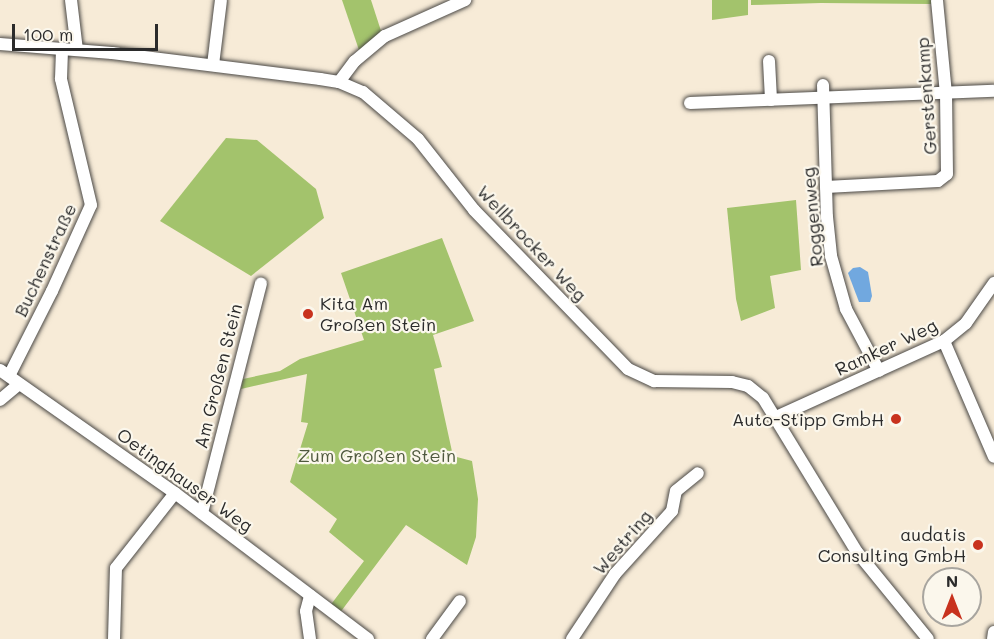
<!DOCTYPE html>
<html>
<head>
<meta charset="utf-8">
<style>
  body { margin:0 }
  #map { position:relative; width:994px; height:639px; overflow:hidden; background:#f7ebd7; font-family:Mali,sans-serif }
  div>[style] { position:absolute }
  .green>* { inset:0; background:#a3c36c }
  .water>* { inset:0; background:#71a8df }
  .roads { filter:drop-shadow(0 0 2px #4a4845) drop-shadow(0 0 2px #4a4845) }
  .minor>* { height:12px; margin:-6px; padding:0 6px; transform-origin:6px; border-radius:6px; background:#fff }
  .dots>* { width:16px; height:16px; translate:-50% -50%; box-sizing:border-box; border:3px solid #fbf7ec; border-radius:50% }
  span { translate:-50% -50%; white-space:nowrap; text-align:center; line-height:1.15; -webkit-text-stroke:4.5px #fbf7ec; paint-order:stroke }
  .street-label { font-size:18px; color:#2b2b2b }
  .poi-label { font-size:18px; color:#2b2b2b }
  .left { translate:0 -50%; text-align:left }
  .right { translate:-100% -50%; text-align:right }
  .park-label { font-size:18px; color:#4f593e }
  .north { position:absolute; left:922px; top:567px; width:60px; height:60px; box-sizing:border-box; background:#fbf7ec; border:2px solid #a8a59f; border-radius:50%; rotate:0deg; font-size:16px; font-weight:700; line-height:24px; text-align:center; color:#2b2b2b }
  .north::after { content:''; display:block; margin:auto; width:21px; height:27px; background:#c8321e; clip-path:polygon(50% 0,100% 100%,50% 72%,0 100%) }
  .scale { position:absolute; left:12px; top:24px; width:146px; height:27px; box-sizing:border-box; border:3px solid #2b2b2b; border-top:0; padding-left:8px; font-size:18px; line-height:21px; white-space:nowrap; color:#2b2b2b; -webkit-text-stroke:4px #fbf7ec; paint-order:stroke }
</style>
</head>
<body>
<div id="map">
  <div class="green">
    <div style="clip-path:polygon(342px 0,371px 0,382px 34px,360px 53px)"></div>
    <div style="clip-path:polygon(712px 0,748px 0,748px 15px,712px 20px)"></div>
    <div style="clip-path:polygon(751px 0,931px 0,931px 4px,821px 3px,751px 5px)"></div>
    <div style="clip-path:polygon(226px 138px,257px 140px,316px 189px,324px 218px,251px 276px,160px 221px)"></div>
    <div style="clip-path:polygon(796px 200px,801px 270px,770px 276px,775px 308px,741px 321px,736px 299px,727px 208px)"></div>
    <div style="clip-path:polygon(442px 238px,474px 321px,433px 335px,442px 367px,434px 369px,453px 456px,472px 461px,478px 499px,476px 537px,467px 565px,406px 525px,339px 614px,329px 607px,364px 561px,329px 532px,337px 519px,290px 482px,308px 423px,301px 422px,307px 374px,241px 389px,243px 379px,280px 371px,300px 359px,364px 340px,341px 273px)"></div>
  </div>
  <div class="water">
    <div style="clip-path:polygon(860px 267px,868px 272px,872px 296px,870px 302px,859px 302px,848px 273px,853px 268px)"></div>
  </div>
  <div class="roads">
    <div class="minor">
      <div style="left:71px;top:0;width:50px;rotate:83.2deg"></div>
      <div style="left:0;top:44px;width:112px;rotate:4.6deg"></div>
      <div style="left:112px;top:53px;width:210px;rotate:7.1deg"></div>
      <div style="left:320px;top:79px;width:19px;rotate:9deg"></div>
      <div style="left:339px;top:82px;width:26px;rotate:23deg"></div>
      <div style="left:363px;top:92px;width:72px;rotate:40.5deg"></div>
      <div style="left:418px;top:139px;width:90px;rotate:51.7deg"></div>
      <div style="left:474px;top:210px;width:221px;rotate:45.9deg"></div>
      <div style="left:628px;top:369px;width:29px;rotate:25deg"></div>
      <div style="left:654px;top:381px;width:78px;rotate:0.7deg"></div>
      <div style="left:732px;top:382px;width:16px;rotate:14deg"></div>
      <div style="left:748px;top:386px;width:19px;rotate:39deg"></div>
      <div style="left:763px;top:398px;width:180px;rotate:58.6deg"></div>
      <div style="left:857px;top:552px;width:112px;rotate:50.8deg"></div>
      <div style="left:769px;top:61px;width:39px;rotate:87deg"></div>
      <div style="left:213px;top:65px;width:65px;rotate:-83deg"></div>
      <div style="left:339px;top:82px;width:26px;rotate:-53deg"></div>
      <div style="left:355px;top:61px;width:39px;rotate:-40deg"></div>
      <div style="left:385px;top:36px;width:88px;rotate:-24.2deg"></div>
      <div style="left:823px;top:85px;width:132px;rotate:88.3deg"></div>
      <div style="left:827px;top:217px;width:39px;rotate:84deg"></div>
      <div style="left:831px;top:256px;width:55px;rotate:74.2deg"></div>
      <div style="left:846px;top:309px;width:70px;rotate:62deg"></div>
      <div style="left:690px;top:103px;width:304px;rotate:-2.3deg"></div>
      <div style="left:826px;top:187px;width:112px;rotate:-3.1deg"></div>
      <div style="left:938px;top:181px;width:11px;rotate:-38deg"></div>
      <div style="left:947px;top:174px;width:80px;rotate:-90.7deg"></div>
      <div style="left:946px;top:94px;width:94px;rotate:-95.5deg"></div>
      <div style="left:944px;top:341px;width:126px;rotate:66.7deg"></div>
      <div style="left:0;top:370px;width:214px;rotate:35.1deg"></div>
      <div style="left:175px;top:493px;width:242px;rotate:37.1deg"></div>
      <div style="left:9px;top:376px;width:95px;rotate:-63.2deg"></div>
      <div style="left:52px;top:291px;width:94px;rotate:-65.6deg"></div>
      <div style="left:91px;top:205px;width:130px;rotate:-103.4deg"></div>
      <div style="left:61px;top:79px;width:31px;rotate:-88deg"></div>
      <div style="left:0;top:400px;width:25px;rotate:-40deg"></div>
      <div style="left:774px;top:418px;width:187px;rotate:-24.4deg"></div>
      <div style="left:944px;top:341px;width:28px;rotate:-39deg"></div>
      <div style="left:966px;top:323px;width:49px;rotate:-55deg"></div>
      <div style="left:202px;top:513px;width:237px;rotate:-75.6deg"></div>
      <div style="left:114px;top:639px;width:71px;rotate:-88.4deg"></div>
      <div style="left:116px;top:568px;width:95px;rotate:-51.8deg"></div>
      <div style="left:310px;top:639px;width:28px;rotate:-98deg"></div>
      <div style="left:306px;top:611px;width:16px;rotate:-75deg"></div>
      <div style="left:432px;top:639px;width:47px;rotate:-53.6deg"></div>
      <div style="left:572px;top:639px;width:78px;rotate:-56.5deg"></div>
      <div style="left:615px;top:574px;width:85px;rotate:-47.9deg"></div>
      <div style="left:672px;top:511px;width:20px;rotate:-79deg"></div>
      <div style="left:676px;top:491px;width:28px;rotate:-39deg"></div>
      <div style="left:993px;top:639px;width:7px;rotate:-82deg"></div>
    </div>
  </div>
  <div class="dots">
    <div style="left:308px;top:314px;background:#c8321e"></div>
    <div style="left:896px;top:419px;background:#c8321e"></div>
    <div style="left:978px;top:545px;background:#c8321e"></div>
  </div>
  <div class="street-label">
    <span style="left:926px;top:96px;rotate:-94deg">Gerstenkamp</span>
    <span style="left:812px;top:217px;rotate:-95deg">Roggenweg</span>
    <span style="left:532px;top:243px;rotate:47deg">Wellbrocker Weg</span>
    <span style="left:45px;top:260px;rotate:-65deg">Buchenstraße</span>
    <span style="left:886px;top:347px;rotate:-25deg">Ramker Weg</span>
    <span style="left:218px;top:376px;rotate:-76deg">Am Großen Stein</span>
    <span style="left:185px;top:480px;rotate:36deg">Oetinghauser Weg</span>
    <span style="left:622px;top:542px;rotate:-49deg">Westring</span>
  </div>
  <div class="poi-label">
    <span class="left" style="left:320px;top:314px">Kita Am<br>Großen Stein</span>
    <span class="right" style="left:884px;top:419px">Auto-Stipp GmbH</span>
    <span class="right" style="left:966px;top:545px">audatis<br>Consulting GmbH</span>
  </div>
  <div class="park-label">
    <span style="left:377px;top:455px">Zum Großen Stein</span>
  </div>
  <div class="north">N</div>
  <div class="scale">100 m</div>
</div>
</body>
</html>
